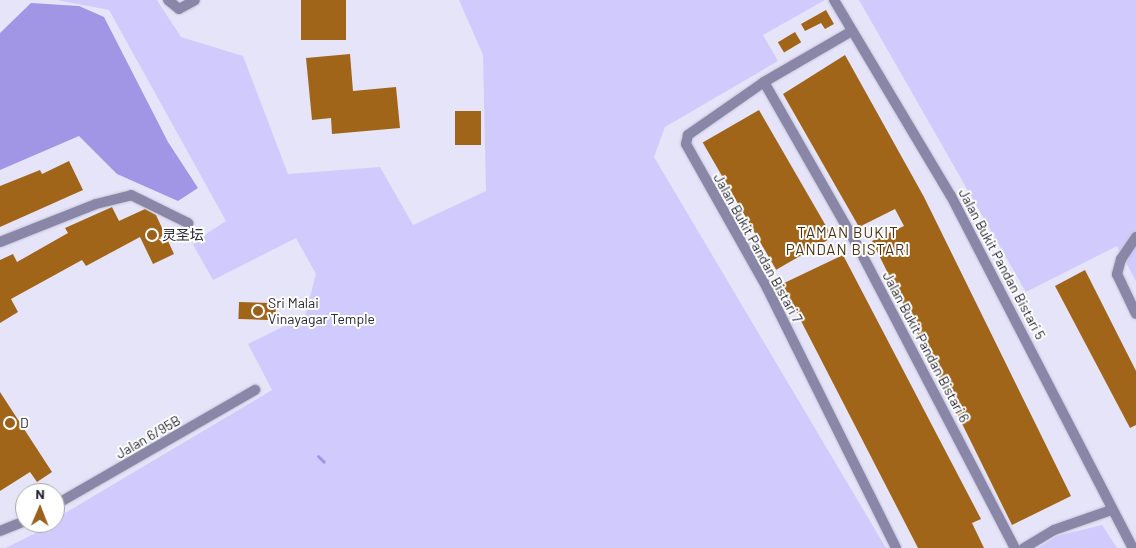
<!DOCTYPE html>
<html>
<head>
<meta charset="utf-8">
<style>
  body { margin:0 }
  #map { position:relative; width:1136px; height:548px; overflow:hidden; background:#e6e4f9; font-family:Barlow,"Noto Sans SC",sans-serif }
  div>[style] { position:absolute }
  .green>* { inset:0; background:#d0cbfc }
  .water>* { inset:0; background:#a196e5 }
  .stream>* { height:3px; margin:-1.5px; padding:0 1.5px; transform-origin:1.5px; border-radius:1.5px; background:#a196e5 }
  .building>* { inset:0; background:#a1651a; transform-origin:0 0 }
  .roads { filter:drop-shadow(0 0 1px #c4c2d5) drop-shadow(0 0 1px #c4c2d5) }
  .minor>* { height:10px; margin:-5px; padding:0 5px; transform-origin:5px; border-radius:5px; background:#8a86a8 }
  .dots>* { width:14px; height:14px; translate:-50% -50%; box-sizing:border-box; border:2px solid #fff; border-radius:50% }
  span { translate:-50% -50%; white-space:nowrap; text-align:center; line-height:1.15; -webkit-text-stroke:4px #fff; paint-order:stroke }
  .poi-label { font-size:14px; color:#272633 }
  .left { translate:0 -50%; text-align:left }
  .street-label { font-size:14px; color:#272633 }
  .neighbourhood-label { font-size:15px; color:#4b2f10; letter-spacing:1px }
  .north { position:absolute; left:15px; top:483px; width:50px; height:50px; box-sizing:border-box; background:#fff; border:1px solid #a9a8ad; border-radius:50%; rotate:1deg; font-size:14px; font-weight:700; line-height:20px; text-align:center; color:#272633 }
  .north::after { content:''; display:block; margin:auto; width:18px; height:22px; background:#99611d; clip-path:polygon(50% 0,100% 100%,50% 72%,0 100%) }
</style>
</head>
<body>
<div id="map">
  <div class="green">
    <div style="clip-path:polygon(57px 0,157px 0,181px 37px,243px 56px,288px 174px,380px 167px,413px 225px,486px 191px,483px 55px,459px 0,825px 0,763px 35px,778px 61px,665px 127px,654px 157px,886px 548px,6px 548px,55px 523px,55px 519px,272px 390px,248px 344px,305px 316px,316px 274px,296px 238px,213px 280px,192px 243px,226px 221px,109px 10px)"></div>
    <div style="clip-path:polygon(859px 0,1136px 0,1136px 281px,1117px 246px,1026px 292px)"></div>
    <div style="clip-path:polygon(1102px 525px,1117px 548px,1038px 548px,1057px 536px)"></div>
  </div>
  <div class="water">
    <div style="clip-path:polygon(31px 3px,79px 6px,104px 17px,168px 142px,198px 188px,178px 201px,117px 174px,79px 136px,0 170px,0 33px)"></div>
  </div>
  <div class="stream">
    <div style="left:318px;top:456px;width:8px;rotate:45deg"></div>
  </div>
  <div class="building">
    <div style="left:301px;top:0;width:45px;height:40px"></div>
    <div style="clip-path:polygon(826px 10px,834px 24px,825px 29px,821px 23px,805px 31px,801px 24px)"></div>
    <div style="left:795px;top:32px;width:12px;height:20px;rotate:59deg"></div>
    <div style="clip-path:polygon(350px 54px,353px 91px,396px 87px,400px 128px,332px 134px,331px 118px,312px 120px,306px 58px)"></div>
    <div style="clip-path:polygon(845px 55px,924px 197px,1071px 496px,1012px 525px,872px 241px,904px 226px,895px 209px,859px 227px,783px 94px)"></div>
    <div style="left:759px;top:110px;width:147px;height:65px;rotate:60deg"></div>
    <div style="left:455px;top:111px;width:26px;height:34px"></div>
    <div style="clip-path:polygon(69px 161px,83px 190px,0 227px,0 186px,40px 170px,42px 174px)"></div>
    <div style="clip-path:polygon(112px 207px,119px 221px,145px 209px,156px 215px,174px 254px,153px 264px,140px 237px,86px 266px,82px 260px,11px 299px,18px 312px,0 323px,0 260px,13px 254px,17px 262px,68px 233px,65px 228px)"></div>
    <div style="clip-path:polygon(843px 255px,981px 519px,972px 523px,984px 548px,918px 548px,782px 284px)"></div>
    <div style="clip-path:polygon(1085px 270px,1136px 371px,1136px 425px,1130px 428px,1055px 286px)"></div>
    <div style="left:239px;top:302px;width:37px;height:17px;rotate:2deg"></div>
    <div style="clip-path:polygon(0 392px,52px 472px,37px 482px,30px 472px,0 491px)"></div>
  </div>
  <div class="roads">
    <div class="minor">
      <div style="left:168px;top:0;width:14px;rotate:39deg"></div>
      <div style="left:179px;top:9px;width:18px;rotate:-29deg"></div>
      <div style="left:834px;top:0;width:228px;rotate:59.2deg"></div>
      <div style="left:951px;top:196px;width:396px;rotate:62.7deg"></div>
      <div style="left:852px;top:31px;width:102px;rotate:149.9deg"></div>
      <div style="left:764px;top:82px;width:93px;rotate:145.1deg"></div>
      <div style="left:688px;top:135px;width:9px;rotate:103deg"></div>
      <div style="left:686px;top:144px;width:165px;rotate:60.6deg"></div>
      <div style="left:767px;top:288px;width:290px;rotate:63.6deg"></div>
      <div style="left:764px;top:82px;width:185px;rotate:60.3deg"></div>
      <div style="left:856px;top:243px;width:344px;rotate:62.5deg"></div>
      <div style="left:1136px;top:237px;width:27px;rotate:124deg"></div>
      <div style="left:1121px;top:259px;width:16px;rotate:105deg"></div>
      <div style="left:1117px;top:274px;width:44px;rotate:64.6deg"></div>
      <div style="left:0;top:242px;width:103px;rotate:-21.6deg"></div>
      <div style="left:96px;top:204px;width:36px;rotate:-14deg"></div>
      <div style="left:131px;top:195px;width:64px;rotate:26.2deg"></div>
      <div style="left:55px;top:505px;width:231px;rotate:-29.9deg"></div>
      <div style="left:0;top:531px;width:27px;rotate:-22deg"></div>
      <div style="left:1024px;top:548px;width:35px;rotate:-31deg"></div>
      <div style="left:1054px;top:530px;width:60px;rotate:-19.3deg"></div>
    </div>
  </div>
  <div class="dots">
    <div style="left:152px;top:235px;background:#99611d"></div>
    <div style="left:258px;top:311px;background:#99611d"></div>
    <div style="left:10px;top:423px;background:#99611d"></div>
  </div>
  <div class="poi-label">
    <span class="left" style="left:162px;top:235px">灵圣坛</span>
    <span class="left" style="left:268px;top:311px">Sri Malai<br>Vinayagar Temple</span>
    <span class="left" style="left:20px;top:423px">D</span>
  </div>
  <div class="street-label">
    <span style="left:758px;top:248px;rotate:61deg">Jalan Bukit Pandan Bistari 7</span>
    <span style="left:1002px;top:264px;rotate:62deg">Jalan Bukit Pandan Bistari 5</span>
    <span style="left:926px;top:347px;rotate:62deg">Jalan Bukit Pandan Bistari 6</span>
    <span style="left:148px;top:437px;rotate:-30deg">Jalan 6/95B</span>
  </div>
  <div class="neighbourhood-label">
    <span style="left:848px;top:241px">TAMAN BUKIT<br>PANDAN BISTARI</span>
  </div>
  <div class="north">N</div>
</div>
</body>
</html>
